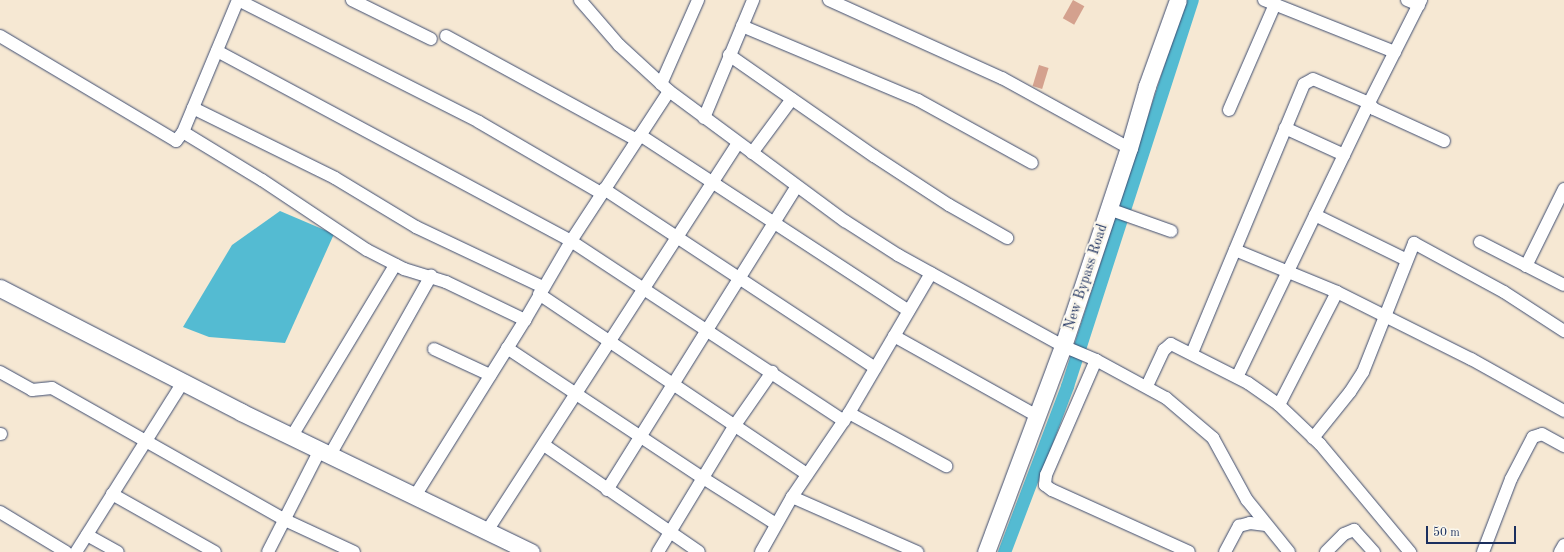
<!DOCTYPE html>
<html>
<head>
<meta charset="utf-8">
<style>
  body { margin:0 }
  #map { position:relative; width:1564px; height:552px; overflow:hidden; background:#f6e8d3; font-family:"Old Standard TT",serif }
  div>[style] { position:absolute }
  .water>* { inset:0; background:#54bbd2 }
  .canal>* { height:13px; margin:-6.5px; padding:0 6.5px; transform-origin:6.5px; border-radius:6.5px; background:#54bbd2 }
  .building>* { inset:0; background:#d4a18e; transform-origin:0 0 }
  .roads { filter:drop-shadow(0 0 1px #3c4b70) drop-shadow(0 0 1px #3c4b70) }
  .street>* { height:12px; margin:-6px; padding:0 6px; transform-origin:6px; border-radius:6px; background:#fff }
  .secondary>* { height:17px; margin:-8.5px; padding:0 8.5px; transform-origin:8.5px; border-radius:8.5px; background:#fff }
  span { translate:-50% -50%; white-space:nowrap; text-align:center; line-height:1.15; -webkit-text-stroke:4px #fbf7ec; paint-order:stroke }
  .street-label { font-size:14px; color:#1b2f5e }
  .scale { position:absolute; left:1426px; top:526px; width:90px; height:18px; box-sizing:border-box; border:2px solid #1b2f5e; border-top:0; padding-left:5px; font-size:12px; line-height:14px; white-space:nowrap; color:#1b2f5e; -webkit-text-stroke:3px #fbf7ec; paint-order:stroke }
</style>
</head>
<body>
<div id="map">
  <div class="water">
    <div style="clip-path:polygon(280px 211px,334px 234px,285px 343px,209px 337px,183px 327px,232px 245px)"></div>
  </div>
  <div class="canal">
    <div style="left:1004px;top:552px;width:178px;rotate:-69.2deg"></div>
    <div style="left:1067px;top:386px;width:406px;rotate:-72.1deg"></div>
  </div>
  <div class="building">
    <div style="left:1073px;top:0;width:13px;height:21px;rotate:29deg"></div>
    <div style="left:1039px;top:65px;width:10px;height:22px;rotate:17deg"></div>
  </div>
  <div class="roads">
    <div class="street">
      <div style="left:238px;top:0;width:270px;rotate:26.8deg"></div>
      <div style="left:479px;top:122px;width:141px;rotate:30.2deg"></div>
      <div style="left:352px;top:0;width:88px;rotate:26.3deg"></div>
      <div style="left:580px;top:0;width:60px;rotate:49.1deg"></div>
      <div style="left:619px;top:45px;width:68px;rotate:42.6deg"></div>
      <div style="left:669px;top:91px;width:219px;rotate:36.5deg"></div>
      <div style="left:845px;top:221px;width:63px;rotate:32.7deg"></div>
      <div style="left:898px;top:255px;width:188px;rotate:28.9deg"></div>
      <div style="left:1063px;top:346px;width:36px;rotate:23deg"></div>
      <div style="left:1096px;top:360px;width:80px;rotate:28.5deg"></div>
      <div style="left:1166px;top:398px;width:62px;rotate:40.4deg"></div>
      <div style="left:1213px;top:438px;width:71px;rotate:61.3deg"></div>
      <div style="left:1247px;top:500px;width:67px;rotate:51.1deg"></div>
      <div style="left:829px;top:0;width:190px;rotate:24.3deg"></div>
      <div style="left:1002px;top:78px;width:145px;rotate:28.9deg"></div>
      <div style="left:1264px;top:0;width:141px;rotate:21.7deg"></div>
      <div style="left:1407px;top:0;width:13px;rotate:23deg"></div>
      <div style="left:1421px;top:0;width:115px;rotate:116.8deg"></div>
      <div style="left:1369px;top:103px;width:8px;rotate:50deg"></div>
      <div style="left:1374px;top:109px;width:77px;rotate:24.6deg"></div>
      <div style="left:742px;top:26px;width:191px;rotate:22.8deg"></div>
      <div style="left:918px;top:100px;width:130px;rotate:28.9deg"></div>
      <div style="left:0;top:36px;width:205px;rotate:30.8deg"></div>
      <div style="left:176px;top:141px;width:11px;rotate:-52deg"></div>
      <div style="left:183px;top:132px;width:143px;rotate:-67.4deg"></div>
      <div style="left:446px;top:36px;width:217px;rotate:28.6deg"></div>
      <div style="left:217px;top:51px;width:402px;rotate:28.2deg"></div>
      <div style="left:571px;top:241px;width:327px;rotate:33.4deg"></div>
      <div style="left:729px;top:55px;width:177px;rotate:34.9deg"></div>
      <div style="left:874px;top:156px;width:90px;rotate:33.2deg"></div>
      <div style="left:949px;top:205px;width:67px;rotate:29.6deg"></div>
      <div style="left:661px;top:84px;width:92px;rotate:-66.2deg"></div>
      <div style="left:193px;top:108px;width:158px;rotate:26.2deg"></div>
      <div style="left:335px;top:178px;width:95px;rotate:31.2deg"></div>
      <div style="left:416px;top:227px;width:140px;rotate:25.3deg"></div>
      <div style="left:1229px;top:110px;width:116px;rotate:-66.5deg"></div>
      <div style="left:704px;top:118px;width:128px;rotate:-67.4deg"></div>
      <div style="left:1285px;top:128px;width:65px;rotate:24.6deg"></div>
      <div style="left:183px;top:132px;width:92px;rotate:31.3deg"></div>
      <div style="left:262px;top:180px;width:126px;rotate:33.7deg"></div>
      <div style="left:367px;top:250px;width:42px;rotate:27.2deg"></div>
      <div style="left:404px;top:269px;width:44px;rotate:17.2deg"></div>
      <div style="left:446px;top:282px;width:88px;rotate:25.7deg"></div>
      <div style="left:640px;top:135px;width:321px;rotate:33.2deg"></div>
      <div style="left:752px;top:153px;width:67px;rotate:-53.5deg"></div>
      <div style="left:604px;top:189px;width:325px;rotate:33.4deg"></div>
      <div style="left:1109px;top:209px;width:66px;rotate:19.5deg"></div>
      <div style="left:1315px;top:215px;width:100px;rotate:26.1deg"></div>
      <div style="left:1480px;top:242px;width:94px;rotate:27.1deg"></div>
      <div style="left:1235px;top:250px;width:110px;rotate:22.4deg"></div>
      <div style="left:1337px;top:292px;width:150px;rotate:26.6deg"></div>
      <div style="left:1471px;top:359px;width:107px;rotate:29.2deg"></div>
      <div style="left:1526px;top:266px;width:86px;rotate:-63.7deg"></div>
      <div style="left:539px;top:294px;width:323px;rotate:33.9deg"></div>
      <div style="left:894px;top:336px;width:164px;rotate:29.2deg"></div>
      <div style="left:507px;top:348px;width:235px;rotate:33.6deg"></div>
      <div style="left:703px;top:478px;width:86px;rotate:32.2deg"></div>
      <div style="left:434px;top:349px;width:62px;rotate:24.9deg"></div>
      <div style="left:1192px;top:353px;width:291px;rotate:-67.4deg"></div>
      <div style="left:1304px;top:84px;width:10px;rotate:-29deg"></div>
      <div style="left:1313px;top:79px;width:61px;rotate:23.2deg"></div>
      <div style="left:1369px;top:103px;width:304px;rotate:115.7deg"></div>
      <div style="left:1096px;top:360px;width:125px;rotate:113.5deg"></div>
      <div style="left:1046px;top:475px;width:10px;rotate:96deg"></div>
      <div style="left:1045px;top:485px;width:9px;rotate:36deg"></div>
      <div style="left:1052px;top:490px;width:150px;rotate:24.3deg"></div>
      <div style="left:0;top:372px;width:37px;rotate:29deg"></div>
      <div style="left:32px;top:390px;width:20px;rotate:-6deg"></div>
      <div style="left:52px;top:388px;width:268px;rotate:29.5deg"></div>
      <div style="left:285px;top:520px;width:76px;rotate:24.9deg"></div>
      <div style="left:1147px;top:386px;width:40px;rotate:-65deg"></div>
      <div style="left:1164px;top:350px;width:9px;rotate:-41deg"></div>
      <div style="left:1171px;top:344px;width:86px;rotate:26.9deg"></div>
      <div style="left:1248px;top:383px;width:38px;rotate:35deg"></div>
      <div style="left:1279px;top:405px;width:57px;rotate:43.6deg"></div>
      <div style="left:1320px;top:444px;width:141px;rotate:50.2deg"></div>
      <div style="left:1279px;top:405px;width:127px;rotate:-62.8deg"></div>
      <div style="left:849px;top:413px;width:111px;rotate:28.7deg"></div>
      <div style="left:0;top:434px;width:1px"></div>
      <div style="left:292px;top:436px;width:200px;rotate:-58.9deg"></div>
      <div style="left:1313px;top:438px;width:59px;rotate:-51.2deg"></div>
      <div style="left:1350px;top:392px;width:24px;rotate:-57deg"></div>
      <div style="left:1363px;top:372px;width:139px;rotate:-68.4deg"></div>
      <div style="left:1414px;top:243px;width:102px;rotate:28.6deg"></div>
      <div style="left:1504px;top:292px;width:72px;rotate:33deg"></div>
      <div style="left:544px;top:445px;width:188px;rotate:34.6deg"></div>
      <div style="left:330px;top:455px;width:206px;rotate:-60.6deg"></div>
      <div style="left:607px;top:490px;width:358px;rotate:-58deg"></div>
      <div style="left:112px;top:494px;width:118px;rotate:29.4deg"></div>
      <div style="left:415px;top:496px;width:208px;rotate:-58deg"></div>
      <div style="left:525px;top:320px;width:91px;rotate:-59.8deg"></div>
      <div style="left:571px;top:241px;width:179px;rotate:-56.8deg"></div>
      <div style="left:792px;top:497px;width:137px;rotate:23.7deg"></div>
      <div style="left:0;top:512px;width:77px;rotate:31.2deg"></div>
      <div style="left:487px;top:531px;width:462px;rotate:-57.1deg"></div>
      <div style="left:87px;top:535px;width:35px;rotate:29deg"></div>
      <div style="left:76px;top:552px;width:201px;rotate:-57.8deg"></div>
      <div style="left:268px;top:552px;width:114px;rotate:-63deg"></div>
      <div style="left:658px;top:552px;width:149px;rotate:-58.8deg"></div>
      <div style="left:735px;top:425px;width:65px;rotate:-55.1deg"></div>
      <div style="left:761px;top:552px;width:63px;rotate:-60.6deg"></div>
      <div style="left:792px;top:497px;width:102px;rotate:-55.8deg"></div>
      <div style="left:849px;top:413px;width:162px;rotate:-59.6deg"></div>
      <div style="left:1225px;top:552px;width:30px;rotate:-62deg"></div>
      <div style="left:1239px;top:526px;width:11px;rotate:-15deg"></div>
      <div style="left:1250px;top:523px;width:16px;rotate:7deg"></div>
      <div style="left:1326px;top:552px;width:25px;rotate:-45deg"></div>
      <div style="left:1344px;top:534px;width:11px;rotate:-22deg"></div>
      <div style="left:1354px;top:530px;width:30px;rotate:48deg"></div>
      <div style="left:1483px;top:552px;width:78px;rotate:-69deg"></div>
      <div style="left:1511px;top:479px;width:47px;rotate:-62.4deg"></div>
      <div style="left:1533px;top:437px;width:9px;rotate:-18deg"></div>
      <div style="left:1542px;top:434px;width:25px;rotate:29deg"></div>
      <div style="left:1560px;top:552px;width:8px;rotate:-60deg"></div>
    </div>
    <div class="secondary">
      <div style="left:0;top:288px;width:271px;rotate:27.2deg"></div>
      <div style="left:241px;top:412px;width:322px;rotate:25.8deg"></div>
      <div style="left:986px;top:552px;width:220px;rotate:-69.5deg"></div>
      <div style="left:1063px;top:346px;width:209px;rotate:-71.6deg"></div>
      <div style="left:1129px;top:148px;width:65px;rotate:-73.8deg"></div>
      <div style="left:1147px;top:86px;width:91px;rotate:-70.2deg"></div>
    </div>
  </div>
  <div class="street-label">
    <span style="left:1086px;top:277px;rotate:-72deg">New Bypass Road</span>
  </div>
  <div class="scale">50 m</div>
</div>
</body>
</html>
